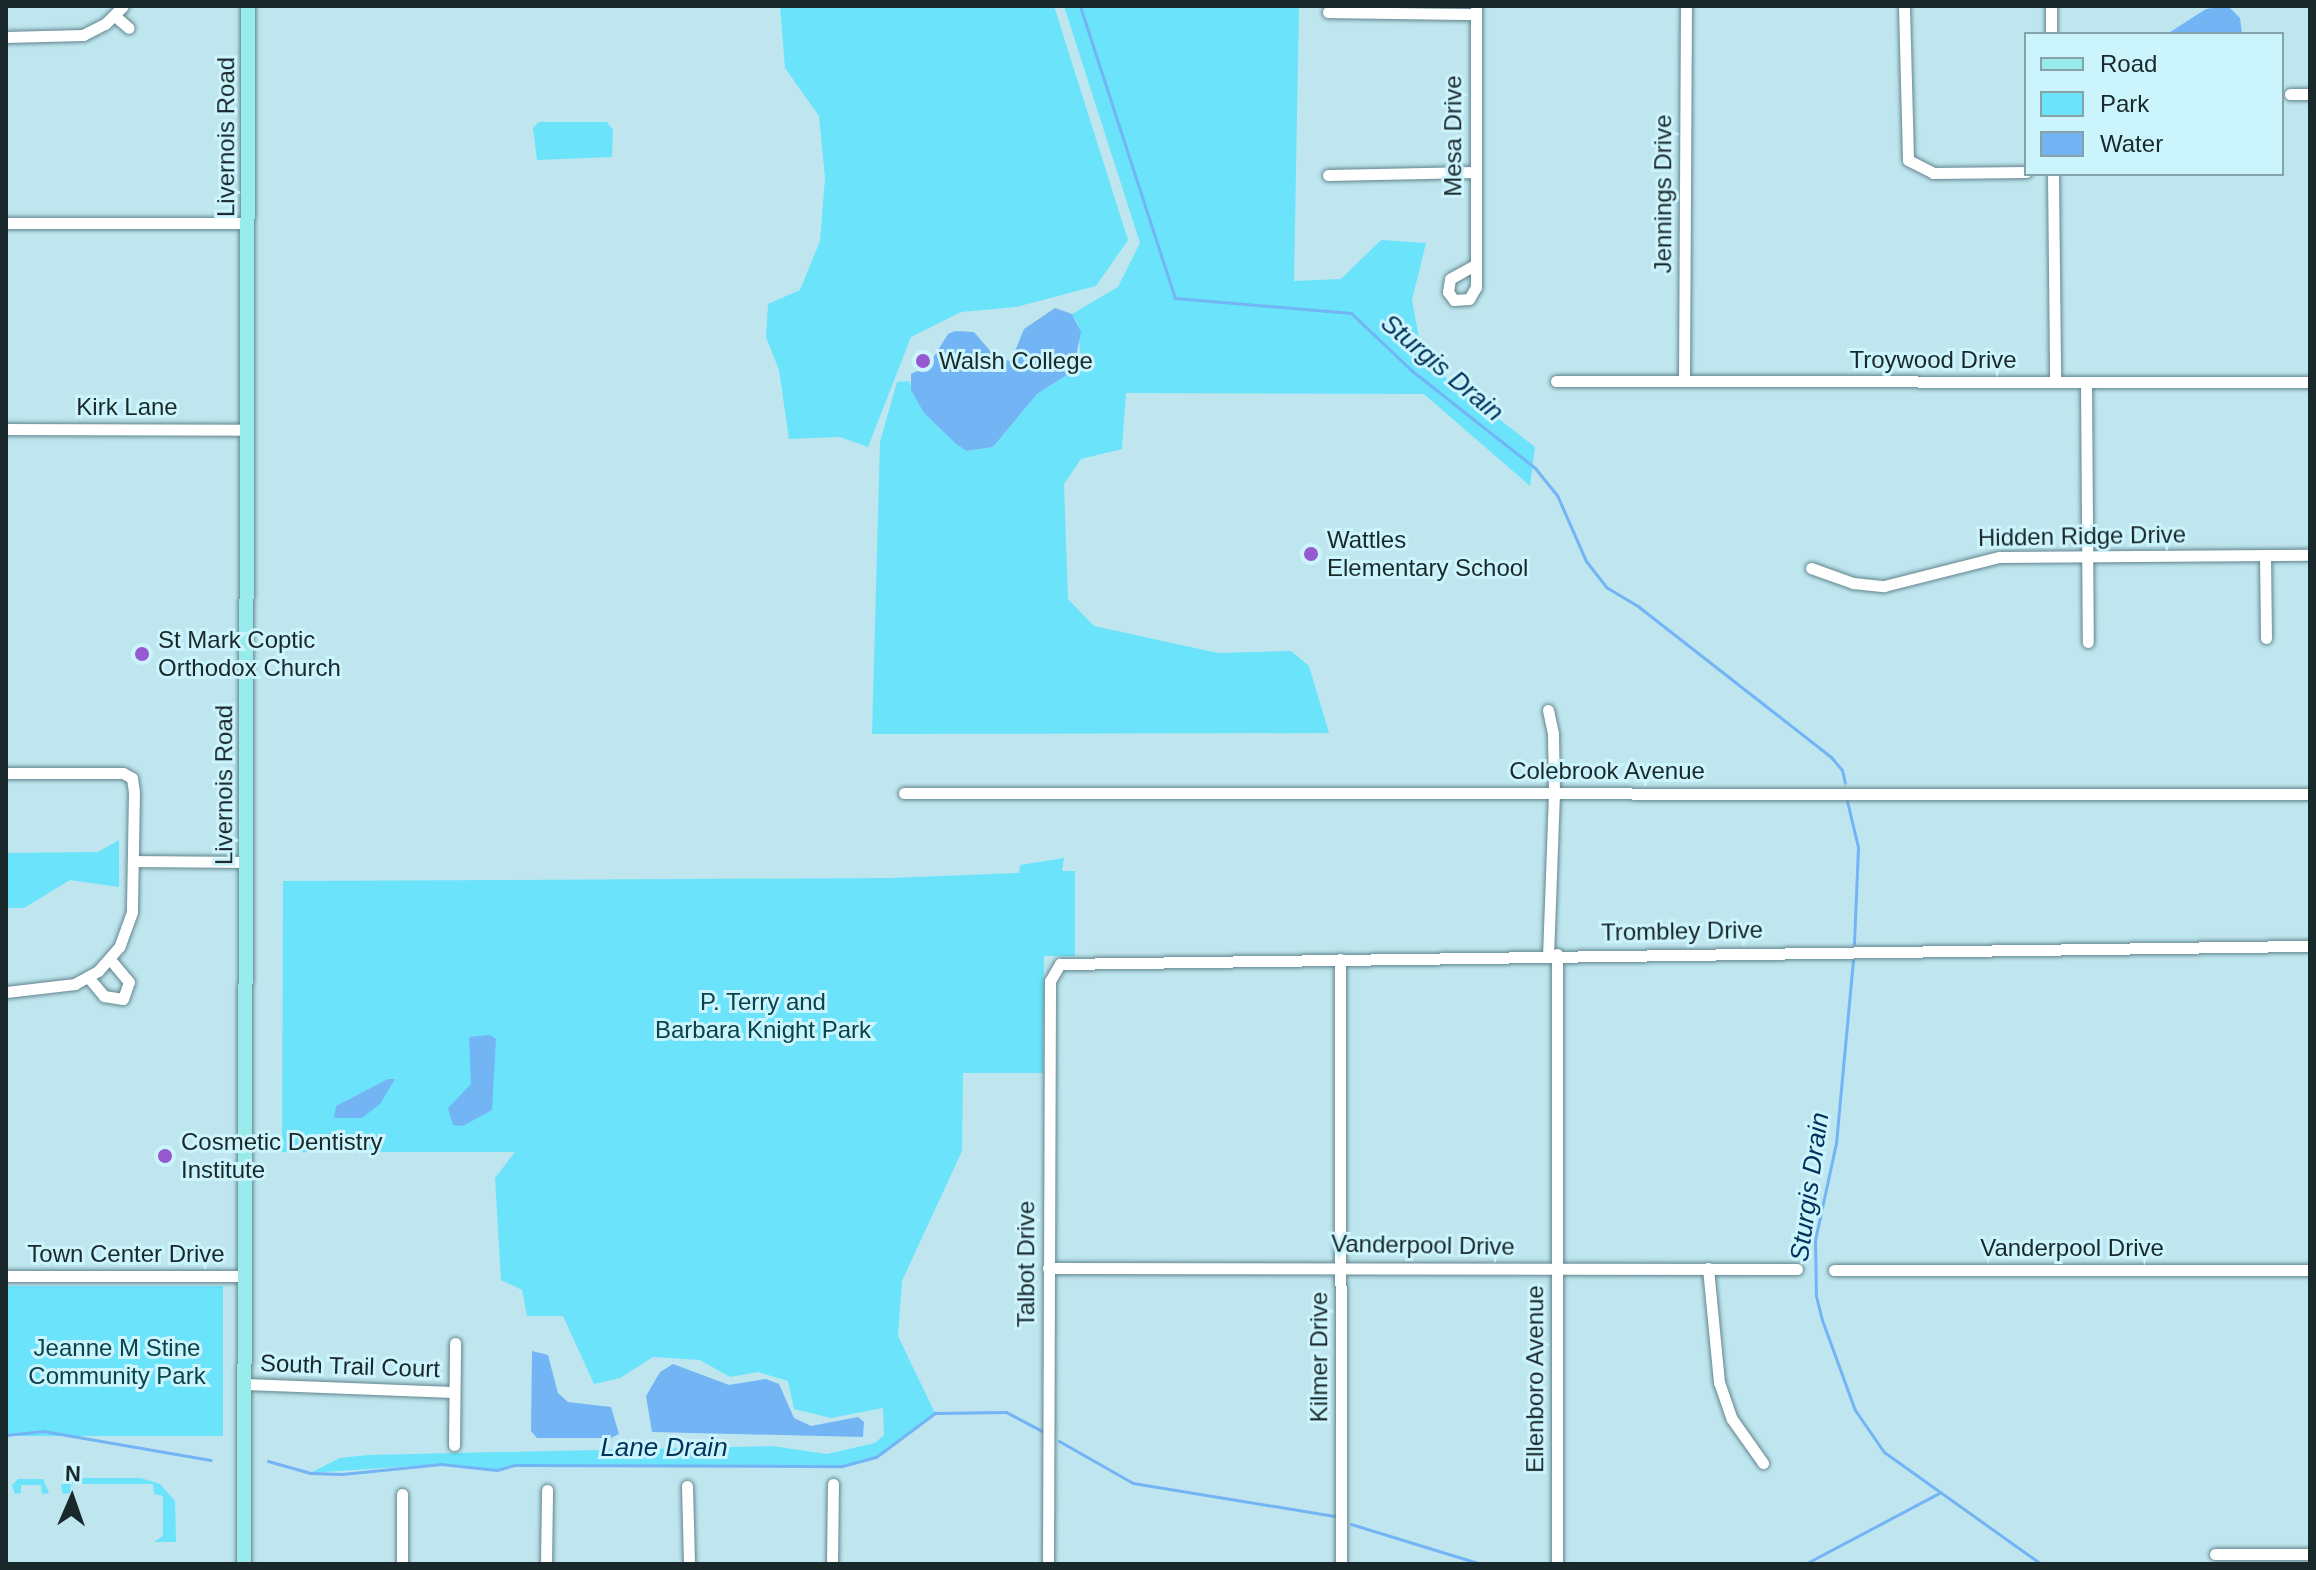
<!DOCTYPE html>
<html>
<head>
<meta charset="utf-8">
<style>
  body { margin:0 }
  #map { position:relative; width:2316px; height:1570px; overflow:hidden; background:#bfe6ef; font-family:Arial,sans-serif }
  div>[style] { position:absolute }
  .green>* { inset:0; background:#6ae3fb; transform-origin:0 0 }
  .water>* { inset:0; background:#73b4f5 }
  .stream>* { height:3px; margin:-1.5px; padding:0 1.5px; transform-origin:1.5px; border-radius:1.5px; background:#73b4f5 }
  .roads { filter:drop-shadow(0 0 2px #61858d) drop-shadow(0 0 2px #61858d) }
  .minor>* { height:11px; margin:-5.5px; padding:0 5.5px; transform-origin:5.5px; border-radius:5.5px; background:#fff }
  .major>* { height:14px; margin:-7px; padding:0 7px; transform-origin:7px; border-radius:7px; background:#97ebeb }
  .dots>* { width:22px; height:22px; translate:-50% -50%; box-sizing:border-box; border:4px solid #ccf4fc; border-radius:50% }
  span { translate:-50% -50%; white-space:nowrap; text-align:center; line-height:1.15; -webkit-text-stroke:6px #ccf4fc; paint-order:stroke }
  .street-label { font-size:24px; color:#19282b }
  .poi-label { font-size:24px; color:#19282b }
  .left { translate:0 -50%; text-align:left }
  .park-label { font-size:24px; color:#07434d }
  .water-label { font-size:26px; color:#00325b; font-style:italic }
  .frame { position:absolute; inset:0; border:8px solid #19282b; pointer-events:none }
  .legend { position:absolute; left:2024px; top:32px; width:260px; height:144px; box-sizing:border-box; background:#ccf4fc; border:2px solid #84a2a8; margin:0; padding:10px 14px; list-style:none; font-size:24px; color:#19282b }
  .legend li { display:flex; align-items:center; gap:16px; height:40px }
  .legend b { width:40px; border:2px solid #84a2a8 }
  .north { position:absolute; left:32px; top:1458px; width:80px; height:80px; -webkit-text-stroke:6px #ccf4fc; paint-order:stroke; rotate:2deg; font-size:22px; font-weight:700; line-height:32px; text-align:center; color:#19282b }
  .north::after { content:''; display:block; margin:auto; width:28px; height:36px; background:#19282b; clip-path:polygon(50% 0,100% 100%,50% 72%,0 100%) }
</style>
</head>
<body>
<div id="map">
  <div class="green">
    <div style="clip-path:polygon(780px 6px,1054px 6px,1128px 240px,1096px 286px,1016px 307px,961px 312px,911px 337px,868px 447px,840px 437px,789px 439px,779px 370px,766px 337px,768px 304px,800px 290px,820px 241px,825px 178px,819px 116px,785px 68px)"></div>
    <div style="clip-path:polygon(1064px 6px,1299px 6px,1294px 281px,1341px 279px,1381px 240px,1426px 243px,1412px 300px,1423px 360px,1535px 447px,1530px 486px,1424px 394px,1126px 393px,1122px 449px,1081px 459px,1064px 484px,1068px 599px,1094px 626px,1218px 653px,1291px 651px,1309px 666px,1329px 733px,872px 734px,880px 442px,897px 382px,909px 381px,924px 413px,956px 444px,968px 451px,993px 447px,1037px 394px,1073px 371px,1080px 351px,1078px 324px,1072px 314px,1118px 287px,1140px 243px)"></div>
    <div style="clip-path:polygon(539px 122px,607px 122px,613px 130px,612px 157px,537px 160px,533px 128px)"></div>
    <div style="clip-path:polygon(119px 840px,119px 887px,70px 880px,24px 908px,6px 908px,6px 853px,98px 852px)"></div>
    <div style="clip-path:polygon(1064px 858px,1062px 871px,1075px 871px,1075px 956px,1044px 956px,1043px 1073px,963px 1073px,962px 1151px,902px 1281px,898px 1336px,935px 1413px,876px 1457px,842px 1466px,515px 1465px,489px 1471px,441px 1464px,310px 1473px,340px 1458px,368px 1455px,772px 1446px,827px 1454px,875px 1443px,884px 1435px,883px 1408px,831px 1418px,794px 1409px,788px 1381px,758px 1372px,730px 1377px,700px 1360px,653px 1357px,620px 1378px,594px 1384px,563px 1316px,527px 1316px,522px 1290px,501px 1280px,495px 1178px,515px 1152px,282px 1152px,283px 881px,890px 878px,1019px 873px,1020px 865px)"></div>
    <div style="left:6px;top:1286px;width:217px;height:150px"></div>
    <div style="clip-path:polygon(70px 1478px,141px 1478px,160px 1484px,175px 1501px,176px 1542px,154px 1542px,163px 1536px,163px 1496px,154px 1494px,153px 1484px,71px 1484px,70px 1493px,63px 1494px,61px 1485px)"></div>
    <div style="clip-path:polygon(18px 1479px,43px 1479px,49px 1493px,42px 1494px,41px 1485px,21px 1485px,21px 1493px,15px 1494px,12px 1485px)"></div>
  </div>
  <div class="water">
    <div style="clip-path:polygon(2228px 6px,2240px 18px,2242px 34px,2167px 34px,2206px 9px)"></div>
    <div style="clip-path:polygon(1055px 308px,1072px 314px,1081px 332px,1073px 371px,1037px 394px,993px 447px,967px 451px,956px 444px,924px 413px,911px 390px,911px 374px,928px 366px,948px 334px,955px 331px,974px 332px,997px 359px,1011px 361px,1024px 329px)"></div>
    <div style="clip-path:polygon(490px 1035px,496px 1039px,492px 1110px,463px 1126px,453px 1125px,448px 1108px,471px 1084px,469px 1037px)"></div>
    <div style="clip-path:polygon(388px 1079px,395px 1079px,380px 1104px,362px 1118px,334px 1118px,336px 1106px)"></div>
    <div style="clip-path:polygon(532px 1351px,548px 1355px,558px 1393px,568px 1402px,611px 1407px,619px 1434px,611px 1438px,537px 1438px,531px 1431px)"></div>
    <div style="clip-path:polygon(673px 1364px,729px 1385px,766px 1379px,779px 1384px,794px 1418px,811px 1426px,858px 1417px,864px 1422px,863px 1437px,652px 1432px,646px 1396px,660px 1372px)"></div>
  </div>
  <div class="stream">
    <div style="left:1080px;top:6px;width:307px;rotate:72deg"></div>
    <div style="left:1175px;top:298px;width:177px;rotate:4.9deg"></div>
    <div style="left:1351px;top:313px;width:83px;rotate:43.5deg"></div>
    <div style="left:1411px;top:370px;width:158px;rotate:38.3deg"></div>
    <div style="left:1535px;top:468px;width:35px;rotate:51deg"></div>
    <div style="left:1557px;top:495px;width:72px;rotate:66.3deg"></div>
    <div style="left:1586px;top:561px;width:33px;rotate:52deg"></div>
    <div style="left:1606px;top:587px;width:39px;rotate:31deg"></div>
    <div style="left:1639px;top:607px;width:244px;rotate:38deg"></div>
    <div style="left:1831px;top:757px;width:17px;rotate:50deg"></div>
    <div style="left:1842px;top:770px;width:13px;rotate:77deg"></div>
    <div style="left:1847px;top:801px;width:47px;rotate:76.6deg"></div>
    <div style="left:1858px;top:847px;width:97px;rotate:92.4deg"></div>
    <div style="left:1853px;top:960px;width:184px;rotate:95.3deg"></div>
    <div style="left:1836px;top:1143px;width:99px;rotate:102.2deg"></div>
    <div style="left:1815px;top:1240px;width:56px;rotate:89deg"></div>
    <div style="left:1816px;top:1296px;width:25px;rotate:76deg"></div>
    <div style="left:1822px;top:1320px;width:96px;rotate:69.9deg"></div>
    <div style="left:1855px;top:1410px;width:51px;rotate:55.4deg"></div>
    <div style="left:1884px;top:1452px;width:193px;rotate:35.5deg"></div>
    <div style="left:6px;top:1435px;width:37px;rotate:-6deg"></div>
    <div style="left:43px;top:1431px;width:170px;rotate:9.8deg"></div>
    <div style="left:1059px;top:1441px;width:85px;rotate:29.6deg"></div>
    <div style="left:1133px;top:1483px;width:204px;rotate:9.3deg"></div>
    <div style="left:268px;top:1461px;width:44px;rotate:15.9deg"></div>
    <div style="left:310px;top:1473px;width:32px;rotate:2deg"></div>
    <div style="left:342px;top:1474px;width:100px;rotate:-5.8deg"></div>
    <div style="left:441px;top:1464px;width:56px;rotate:6.1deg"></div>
    <div style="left:497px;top:1470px;width:19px;rotate:-16deg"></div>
    <div style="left:515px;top:1465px;width:327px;rotate:0.2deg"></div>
    <div style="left:842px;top:1466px;width:35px;rotate:-15deg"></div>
    <div style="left:876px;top:1457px;width:74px;rotate:-36.7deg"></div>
    <div style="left:935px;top:1413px;width:71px;rotate:-0.8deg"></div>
    <div style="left:1006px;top:1412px;width:41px;rotate:27.8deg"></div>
    <div style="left:1351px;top:1524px;width:136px;rotate:17.1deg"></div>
    <div style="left:1805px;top:1564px;width:152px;rotate:-27.9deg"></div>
  </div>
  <div class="roads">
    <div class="minor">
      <div style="left:1904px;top:6px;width:154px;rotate:88.5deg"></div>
      <div style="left:1908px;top:160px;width:28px;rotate:27deg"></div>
      <div style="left:1933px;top:173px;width:93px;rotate:-0.6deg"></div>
      <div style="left:2051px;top:6px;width:28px;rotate:90deg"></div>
      <div style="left:1328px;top:12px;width:148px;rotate:0.8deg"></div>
      <div style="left:115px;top:16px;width:18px;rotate:41deg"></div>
      <div style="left:6px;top:37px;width:77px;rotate:-1.5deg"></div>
      <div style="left:83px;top:35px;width:25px;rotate:-27deg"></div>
      <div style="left:105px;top:24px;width:25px;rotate:-45deg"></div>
      <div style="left:2290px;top:94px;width:20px"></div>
      <div style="left:2053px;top:174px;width:208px;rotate:89.4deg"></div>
      <div style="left:1328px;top:175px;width:146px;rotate:-1.2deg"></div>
      <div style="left:6px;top:223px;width:242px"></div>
      <div style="left:1473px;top:266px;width:26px;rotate:151deg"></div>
      <div style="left:1450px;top:279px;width:13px;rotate:99deg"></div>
      <div style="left:1448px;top:292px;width:10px;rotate:53deg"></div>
      <div style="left:1454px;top:300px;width:15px;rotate:-4deg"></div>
      <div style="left:1469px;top:299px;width:14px;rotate:-60deg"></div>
      <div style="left:1476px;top:287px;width:281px;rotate:-90deg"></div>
      <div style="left:1556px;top:381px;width:754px;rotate:0.08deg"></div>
      <div style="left:1684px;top:381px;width:375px;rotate:-89.7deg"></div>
      <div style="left:2086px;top:382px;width:260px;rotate:89.6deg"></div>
      <div style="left:6px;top:429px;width:242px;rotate:0.2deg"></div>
      <div style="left:2265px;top:555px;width:83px;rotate:89.3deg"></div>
      <div style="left:1811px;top:568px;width:45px;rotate:19.7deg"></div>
      <div style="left:1853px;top:583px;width:31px;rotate:6deg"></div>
      <div style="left:1884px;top:586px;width:119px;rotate:-14.2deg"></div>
      <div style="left:1999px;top:557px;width:311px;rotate:-0.4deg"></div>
      <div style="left:1548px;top:710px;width:25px;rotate:78deg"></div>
      <div style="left:1553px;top:734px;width:59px;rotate:89deg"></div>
      <div style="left:1554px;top:793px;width:161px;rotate:92.1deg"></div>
      <div style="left:6px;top:773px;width:117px"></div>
      <div style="left:123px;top:773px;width:10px;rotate:29deg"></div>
      <div style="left:132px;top:778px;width:14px;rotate:82deg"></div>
      <div style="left:134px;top:792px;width:120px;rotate:91deg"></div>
      <div style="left:132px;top:912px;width:37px;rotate:110deg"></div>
      <div style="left:119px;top:947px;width:32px;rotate:131deg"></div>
      <div style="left:98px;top:971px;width:26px;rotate:151deg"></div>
      <div style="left:75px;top:984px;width:69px;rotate:173.4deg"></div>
      <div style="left:904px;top:793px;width:1406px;rotate:0.04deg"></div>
      <div style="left:134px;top:861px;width:112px;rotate:0.5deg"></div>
      <div style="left:1340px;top:959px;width:605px;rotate:89.91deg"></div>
      <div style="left:88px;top:977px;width:25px;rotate:50deg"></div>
      <div style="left:104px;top:996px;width:19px;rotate:9deg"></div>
      <div style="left:123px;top:999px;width:18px;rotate:-71deg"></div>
      <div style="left:129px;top:982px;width:30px;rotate:-130deg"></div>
      <div style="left:1048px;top:1268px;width:749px;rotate:0.08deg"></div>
      <div style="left:1708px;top:1268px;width:115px;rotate:84.5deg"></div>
      <div style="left:1719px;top:1382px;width:39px;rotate:71deg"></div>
      <div style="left:1732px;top:1419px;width:54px;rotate:54.8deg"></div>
      <div style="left:1834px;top:1270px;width:476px"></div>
      <div style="left:6px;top:1276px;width:240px"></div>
      <div style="left:245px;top:1384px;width:209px;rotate:2.2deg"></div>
      <div style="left:454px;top:1445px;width:102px;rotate:-89.4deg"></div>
      <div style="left:687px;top:1486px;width:78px;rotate:88.5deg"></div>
      <div style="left:2215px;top:1554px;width:95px"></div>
      <div style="left:402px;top:1564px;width:70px;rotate:-90deg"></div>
      <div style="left:546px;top:1564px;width:74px;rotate:-89.2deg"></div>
      <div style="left:832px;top:1564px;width:80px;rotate:-89.3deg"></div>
      <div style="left:1048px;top:1564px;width:583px;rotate:-89.8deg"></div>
      <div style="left:1050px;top:981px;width:20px;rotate:-60deg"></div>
      <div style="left:1060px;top:964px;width:1250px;rotate:-0.83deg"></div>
      <div style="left:1557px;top:1564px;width:610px;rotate:-90deg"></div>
    </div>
    <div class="major">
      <div style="left:244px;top:1564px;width:1558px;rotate:-89.85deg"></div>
    </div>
  </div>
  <div class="dots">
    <div style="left:923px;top:361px;background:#9659cf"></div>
    <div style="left:1311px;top:554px;background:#9659cf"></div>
    <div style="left:142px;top:654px;background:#9659cf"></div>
    <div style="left:165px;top:1156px;background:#9659cf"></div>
  </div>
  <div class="street-label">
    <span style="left:1453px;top:136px;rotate:-90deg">Mesa Drive</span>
    <span style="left:226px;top:137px;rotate:-90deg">Livernois Road</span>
    <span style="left:1663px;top:194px;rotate:-90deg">Jennings Drive</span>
    <span style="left:1933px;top:360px">Troywood Drive</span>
    <span style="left:127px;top:407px">Kirk Lane</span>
    <span style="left:2082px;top:536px;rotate:-1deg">Hidden Ridge Drive</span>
    <span style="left:1607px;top:771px">Colebrook Avenue</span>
    <span style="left:224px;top:785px;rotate:-90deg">Livernois Road</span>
    <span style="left:1682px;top:931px;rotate:-1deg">Trombley Drive</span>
    <span style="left:1423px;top:1245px;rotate:1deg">Vanderpool Drive</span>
    <span style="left:2072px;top:1248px">Vanderpool Drive</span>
    <span style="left:126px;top:1254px">Town Center Drive</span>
    <span style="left:1026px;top:1264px;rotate:-90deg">Talbot Drive</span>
    <span style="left:1319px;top:1357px;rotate:-90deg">Kilmer Drive</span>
    <span style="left:350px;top:1366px;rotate:2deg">South Trail Court</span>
    <span style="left:1535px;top:1379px;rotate:-90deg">Ellenboro Avenue</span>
  </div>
  <div class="poi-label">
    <span class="left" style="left:939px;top:361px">Walsh College</span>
    <span class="left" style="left:1327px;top:554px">Wattles<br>Elementary School</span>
    <span class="left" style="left:158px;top:654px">St Mark Coptic<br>Orthodox Church</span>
    <span class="left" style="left:181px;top:1156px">Cosmetic Dentistry<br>Institute</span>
  </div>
  <div class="park-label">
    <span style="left:763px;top:1016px">P. Terry and<br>Barbara Knight Park</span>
    <span style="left:117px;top:1362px">Jeanne M Stine<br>Community Park</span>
  </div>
  <div class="water-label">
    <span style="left:1442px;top:368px;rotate:40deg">Sturgis Drain</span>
    <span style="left:1810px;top:1187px;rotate:-82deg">Sturgis Drain</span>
    <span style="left:664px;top:1448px">Lane Drain</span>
  </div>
  <div class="frame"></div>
  <ul class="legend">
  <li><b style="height:10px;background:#97ebeb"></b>Road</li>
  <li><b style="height:22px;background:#6ae3fb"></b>Park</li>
  <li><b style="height:22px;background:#73b4f5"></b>Water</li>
  </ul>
  <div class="north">N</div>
</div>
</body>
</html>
